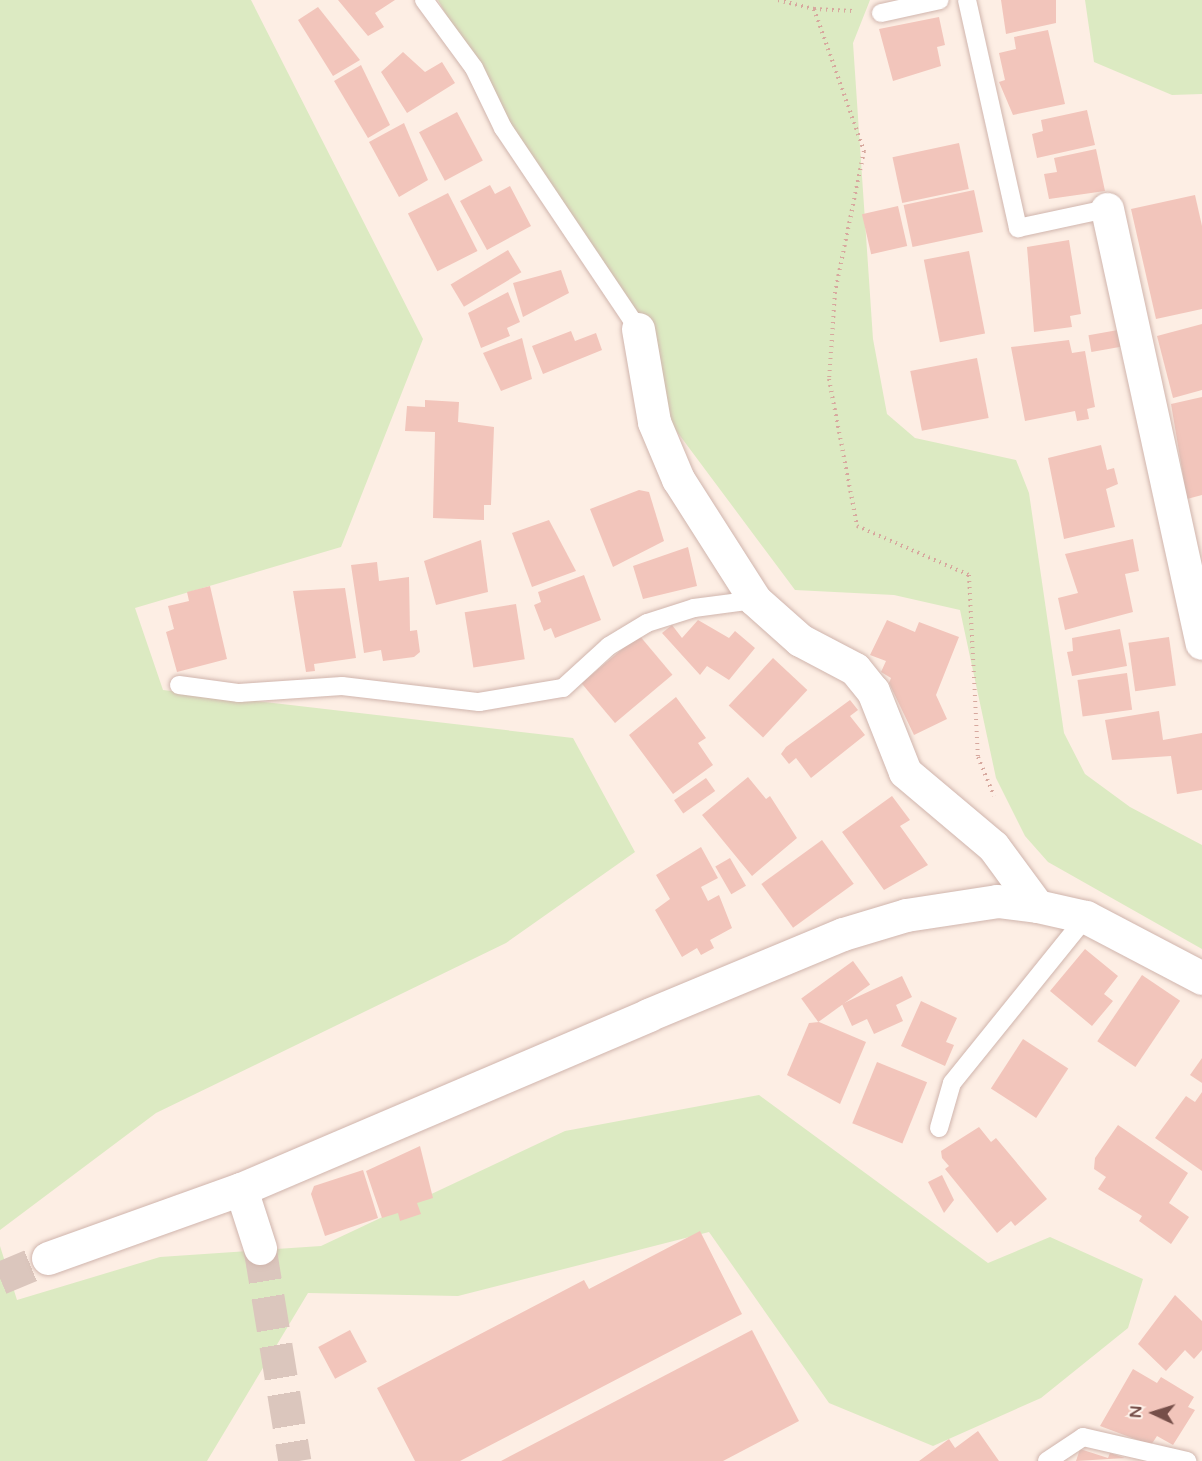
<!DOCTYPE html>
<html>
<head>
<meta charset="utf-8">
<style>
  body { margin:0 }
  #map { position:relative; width:1202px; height:1461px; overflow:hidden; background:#fdeee4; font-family:"Varela Round",sans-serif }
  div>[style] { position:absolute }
  .green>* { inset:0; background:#dceac2 }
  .building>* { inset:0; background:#f2c5bb; transform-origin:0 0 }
  .minor-tunnel>* { height:33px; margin-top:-16.5px; transform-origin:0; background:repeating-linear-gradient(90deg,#dbc6bd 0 33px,transparent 0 49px) }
  .tertiary-tunnel>* { height:33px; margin-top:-16.5px; transform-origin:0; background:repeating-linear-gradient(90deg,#dbc6bd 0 33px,transparent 0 49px) }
  .path>* { height:4px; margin-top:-2px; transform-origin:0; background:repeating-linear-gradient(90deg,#d7a89e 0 1.5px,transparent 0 6px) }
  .roads { filter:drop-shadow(0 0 2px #d0b5ad) drop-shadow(0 0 2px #d0b5ad) }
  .service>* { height:18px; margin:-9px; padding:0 9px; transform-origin:9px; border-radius:9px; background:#fff }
  .minor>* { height:33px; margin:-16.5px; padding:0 16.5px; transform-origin:16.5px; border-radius:16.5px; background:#fff }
  .tertiary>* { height:33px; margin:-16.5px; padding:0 16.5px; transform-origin:16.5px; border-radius:16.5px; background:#fff }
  span { translate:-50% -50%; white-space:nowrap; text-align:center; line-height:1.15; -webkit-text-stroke:4.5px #fff3eb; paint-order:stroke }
  .north { position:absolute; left:1124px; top:1383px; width:60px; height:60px; -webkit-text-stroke:4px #fff3eb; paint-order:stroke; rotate:274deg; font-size:16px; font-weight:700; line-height:24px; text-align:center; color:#764f49 }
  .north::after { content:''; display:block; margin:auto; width:21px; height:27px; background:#764f49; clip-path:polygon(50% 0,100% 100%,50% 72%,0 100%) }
</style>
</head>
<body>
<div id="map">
  <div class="green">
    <div style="clip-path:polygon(0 0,251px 0,423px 339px,341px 547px,135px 608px,163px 690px,573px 738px,635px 852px,506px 943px,156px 1113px,0 1230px)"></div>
    <div style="clip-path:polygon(438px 0,870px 0,853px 43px,873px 339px,887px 414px,915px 438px,1016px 460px,1029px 493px,1064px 733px,1085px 774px,1130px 807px,1202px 845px,1202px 949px,1048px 862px,1025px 836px,996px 778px,960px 610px,894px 595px,795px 590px,666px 417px,607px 270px,515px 140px)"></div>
    <div style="clip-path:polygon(1085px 0,1202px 0,1202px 94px,1172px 95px,1094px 62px)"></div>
    <div style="clip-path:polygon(759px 1095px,988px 1263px,1050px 1237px,1143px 1279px,1128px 1328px,1041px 1398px,933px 1446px,829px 1403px,709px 1232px,458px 1296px,308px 1293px,207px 1461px,0 1461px,0 1246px,17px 1300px,160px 1257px,321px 1246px,565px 1131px)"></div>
  </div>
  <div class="building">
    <div style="clip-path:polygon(338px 0,395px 0,375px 13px,384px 27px,368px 36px)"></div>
    <div style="clip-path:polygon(1001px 0,1056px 0,1056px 23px,1006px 34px)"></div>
    <div style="clip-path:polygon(318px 7px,360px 60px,333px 76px,298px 20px)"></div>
    <div style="clip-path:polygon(939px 17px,945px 45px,937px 47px,941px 66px,893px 81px,879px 29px)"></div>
    <div style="clip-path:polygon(1048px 30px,1065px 104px,1013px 115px,999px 82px,1005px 80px,999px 53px,1016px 49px,1014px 37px)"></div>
    <div style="clip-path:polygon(403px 52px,425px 72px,442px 62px,455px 83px,407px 113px,381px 72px)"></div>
    <div style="clip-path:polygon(361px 65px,390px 125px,368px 138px,334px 81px)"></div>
    <div style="clip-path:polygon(1087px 110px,1095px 145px,1037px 158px,1032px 134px,1043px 131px,1041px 120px)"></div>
    <div style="left:457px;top:112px;width:55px;height:43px;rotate:62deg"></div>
    <div style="clip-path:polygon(404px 123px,428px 180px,399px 197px,369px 142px)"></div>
    <div style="left:959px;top:143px;width:47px;height:68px;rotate:78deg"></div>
    <div style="clip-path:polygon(1096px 149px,1105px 191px,1049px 199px,1044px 174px,1057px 172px,1054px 158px)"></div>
    <div style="clip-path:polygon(490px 185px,495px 194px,510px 186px,531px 226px,487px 250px,460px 201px)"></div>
    <div style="left:974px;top:190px;width:43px;height:72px;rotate:78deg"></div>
    <div style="left:448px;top:193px;width:65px;height:45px;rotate:63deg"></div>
    <div style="clip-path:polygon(1195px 195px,1202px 226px,1202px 309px,1156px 319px,1131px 209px)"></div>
    <div style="left:898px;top:206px;width:41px;height:37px;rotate:77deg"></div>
    <div style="clip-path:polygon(1069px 240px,1081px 314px,1070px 316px,1072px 327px,1034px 332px,1027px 247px)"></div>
    <div style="left:508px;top:250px;width:26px;height:67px;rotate:59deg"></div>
    <div style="left:969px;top:251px;width:84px;height:46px;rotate:79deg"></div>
    <div style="clip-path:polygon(561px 270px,569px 293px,523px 317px,513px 283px)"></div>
    <div style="clip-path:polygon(508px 292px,520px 322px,507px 328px,510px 336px,481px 348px,468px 313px)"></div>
    <div style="clip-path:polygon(1202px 324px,1202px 390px,1173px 398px,1157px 336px)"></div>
    <div style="left:1118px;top:330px;width:17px;height:30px;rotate:80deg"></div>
    <div style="clip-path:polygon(571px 331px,575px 341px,596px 333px,602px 350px,543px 374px,532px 346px)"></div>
    <div style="clip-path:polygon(522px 338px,532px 379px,501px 391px,483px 353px)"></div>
    <div style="clip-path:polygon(1069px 340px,1072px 353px,1085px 351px,1095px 407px,1087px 409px,1089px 419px,1077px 421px,1075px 411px,1025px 421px,1011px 347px)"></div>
    <div style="left:977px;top:358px;width:61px;height:68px;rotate:79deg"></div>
    <div style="clip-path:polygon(1202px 397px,1202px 495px,1187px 499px,1171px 404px)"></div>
    <div style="clip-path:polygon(425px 400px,459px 402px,458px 422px,494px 427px,491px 505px,484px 505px,484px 520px,433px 518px,435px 432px,405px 431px,407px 406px,425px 407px)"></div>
    <div style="clip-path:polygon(1101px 445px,1107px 470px,1114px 468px,1118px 484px,1106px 489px,1115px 527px,1064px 539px,1048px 458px)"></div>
    <div style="clip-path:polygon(639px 490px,649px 492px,664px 541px,613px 567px,590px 509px)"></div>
    <div style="clip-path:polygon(549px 520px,576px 571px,532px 587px,512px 533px)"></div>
    <div style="clip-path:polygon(1133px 539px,1139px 571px,1125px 574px,1133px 612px,1065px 630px,1058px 598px,1078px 593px,1065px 554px)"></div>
    <div style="clip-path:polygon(481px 540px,488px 592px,436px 605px,424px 561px)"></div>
    <div style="clip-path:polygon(688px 547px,697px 586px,643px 599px,633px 566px)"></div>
    <div style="clip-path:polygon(377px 562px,379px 581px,409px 577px,410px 631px,417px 630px,420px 652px,414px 657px,383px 661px,381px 650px,364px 653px,351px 565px)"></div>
    <div style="clip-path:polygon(584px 575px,601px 620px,555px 638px,551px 628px,544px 631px,534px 605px,541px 602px,538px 592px)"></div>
    <div style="clip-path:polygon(210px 586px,227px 659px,177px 672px,166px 632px,174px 629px,168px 606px,189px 601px,187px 592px)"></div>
    <div style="clip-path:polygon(345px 588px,356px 658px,314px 664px,315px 671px,306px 672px,293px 591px)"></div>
    <div style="left:516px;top:604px;width:56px;height:52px;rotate:81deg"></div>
    <div style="clip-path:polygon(698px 620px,729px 638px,735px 631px,755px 648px,729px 680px,707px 666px,700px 675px,662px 633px,672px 625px,682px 638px)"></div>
    <div style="clip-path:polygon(887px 620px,915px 632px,919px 622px,959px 637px,936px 695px,947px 719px,914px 735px,889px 683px,891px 678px,881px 672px,886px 661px,870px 655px)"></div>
    <div style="clip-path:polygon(1120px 629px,1127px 666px,1072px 676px,1067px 652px,1073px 651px,1072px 638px)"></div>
    <div style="left:639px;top:635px;width:52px;height:75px;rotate:50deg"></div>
    <div style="left:1169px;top:637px;width:49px;height:41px;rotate:82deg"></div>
    <div style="left:773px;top:658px;width:47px;height:65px;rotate:43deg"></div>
    <div style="left:1127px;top:673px;width:37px;height:50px;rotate:82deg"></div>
    <div style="clip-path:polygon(676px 697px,706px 738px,698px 743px,713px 765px,673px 794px,629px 735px)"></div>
    <div style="clip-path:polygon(850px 700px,858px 710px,850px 716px,865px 735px,811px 778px,796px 758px,789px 764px,781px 754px,786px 747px)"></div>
    <div style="clip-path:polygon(1159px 711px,1163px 740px,1202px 733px,1202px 790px,1177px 794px,1171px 756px,1112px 760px,1105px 720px)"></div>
    <div style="clip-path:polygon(748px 777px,766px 799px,770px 796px,797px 838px,752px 876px,702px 815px)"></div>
    <div style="left:706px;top:778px;width:16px;height:39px;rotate:55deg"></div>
    <div style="clip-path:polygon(892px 796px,910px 820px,900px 826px,928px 865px,884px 890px,842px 832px)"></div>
    <div style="left:822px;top:840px;width:54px;height:75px;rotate:54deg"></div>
    <div style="clip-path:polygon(701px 847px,718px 878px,701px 887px,708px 901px,719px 895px,732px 928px,710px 940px,714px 948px,701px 955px,697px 948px,682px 957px,655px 910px,670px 899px,656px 875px)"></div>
    <div style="left:730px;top:858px;width:32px;height:17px;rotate:60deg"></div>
    <div style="clip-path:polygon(1085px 949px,1118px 976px,1104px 994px,1113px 1001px,1092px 1026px,1050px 991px)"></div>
    <div style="left:853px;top:961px;width:29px;height:64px;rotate:54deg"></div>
    <div style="left:1142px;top:975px;width:46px;height:80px;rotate:34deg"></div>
    <div style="clip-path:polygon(902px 976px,912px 997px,896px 1005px,903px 1021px,874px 1034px,867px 1019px,852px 1026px,842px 1004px)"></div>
    <div style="clip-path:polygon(921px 1001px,957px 1018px,946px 1042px,954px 1045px,945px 1066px,901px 1046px)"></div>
    <div style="clip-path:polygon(819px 1022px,866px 1042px,840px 1104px,787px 1075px,809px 1023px)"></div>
    <div style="left:1023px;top:1039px;width:54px;height:59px;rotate:33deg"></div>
    <div style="clip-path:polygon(1202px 1058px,1202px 1083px,1190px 1075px)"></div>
    <div style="left:877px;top:1062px;width:54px;height:66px;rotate:22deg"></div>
    <div style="clip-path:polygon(1202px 1092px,1202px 1171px,1155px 1138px,1186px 1096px,1195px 1102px)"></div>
    <div style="clip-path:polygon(1118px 1125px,1188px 1173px,1169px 1203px,1189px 1217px,1171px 1244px,1139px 1221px,1142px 1216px,1098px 1189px,1106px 1177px,1094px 1169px,1095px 1158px)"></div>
    <div style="clip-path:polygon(979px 1127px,991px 1142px,996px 1138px,1047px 1199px,1015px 1226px,1011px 1221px,997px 1233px,945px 1169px,949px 1166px,942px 1158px,941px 1151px)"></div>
    <div style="clip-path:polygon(420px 1146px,433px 1198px,417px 1203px,421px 1214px,400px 1221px,398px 1213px,382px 1218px,366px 1171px)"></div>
    <div style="clip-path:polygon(363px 1170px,378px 1218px,325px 1236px,311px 1194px,314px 1186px)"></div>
    <div style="clip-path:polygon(942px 1175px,954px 1200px,944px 1213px,928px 1182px)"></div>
    <div style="clip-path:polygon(700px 1231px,742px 1314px,460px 1461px,415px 1461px,377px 1388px,584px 1280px,589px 1289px)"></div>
    <div style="clip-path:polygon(1175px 1295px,1202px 1321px,1202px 1350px,1194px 1359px,1185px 1350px,1166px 1371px,1138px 1344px)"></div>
    <div style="left:350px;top:1330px;width:36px;height:36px;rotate:62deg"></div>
    <div style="clip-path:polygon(752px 1330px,799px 1421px,723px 1461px,501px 1461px)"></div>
    <div style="clip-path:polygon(1133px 1369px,1157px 1383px,1161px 1377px,1194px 1397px,1188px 1407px,1195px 1410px,1173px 1445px,1157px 1436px,1151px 1445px,1100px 1426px)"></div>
    <div style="clip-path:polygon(978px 1431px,999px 1461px,919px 1461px,949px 1439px,955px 1448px)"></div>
    <div style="clip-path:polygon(1080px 1449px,1108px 1458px,1110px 1453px,1125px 1458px,1076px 1461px)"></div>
  </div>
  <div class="minor-tunnel">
    <div style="left:260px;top:1248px;width:216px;rotate:80.7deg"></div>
  </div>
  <div class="tertiary-tunnel">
    <div style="left:0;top:1278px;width:52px;rotate:-22.6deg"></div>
  </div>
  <div class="path">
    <div style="left:778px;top:0;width:37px;rotate:14deg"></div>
    <div style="left:814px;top:9px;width:151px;rotate:70.6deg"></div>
    <div style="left:864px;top:151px;width:144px;rotate:101.6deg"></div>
    <div style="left:835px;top:292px;width:87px;rotate:93.9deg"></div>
    <div style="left:829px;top:379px;width:150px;rotate:79.2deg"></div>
    <div style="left:857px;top:526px;width:122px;rotate:23.6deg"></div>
    <div style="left:969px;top:575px;width:182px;rotate:87.2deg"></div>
    <div style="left:978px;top:757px;width:42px;rotate:67.7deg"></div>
    <div style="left:814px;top:9px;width:39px;rotate:3deg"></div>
  </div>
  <div class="roads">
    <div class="service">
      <div style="left:424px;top:0;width:84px;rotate:53.7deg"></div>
      <div style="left:474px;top:68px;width:67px;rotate:64.2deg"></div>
      <div style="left:503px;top:128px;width:242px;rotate:56.1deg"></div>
      <div style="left:967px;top:0;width:234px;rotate:77.4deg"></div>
      <div style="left:1018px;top:228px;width:91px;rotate:-12.1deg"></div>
      <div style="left:881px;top:13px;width:60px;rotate:-12.4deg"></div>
      <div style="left:179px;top:685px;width:61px;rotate:7.6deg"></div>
      <div style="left:239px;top:693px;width:103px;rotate:-3.9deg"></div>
      <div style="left:342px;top:686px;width:138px;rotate:6.7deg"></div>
      <div style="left:479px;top:702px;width:85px;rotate:-9.5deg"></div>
      <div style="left:563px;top:688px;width:62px;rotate:-42.4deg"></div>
      <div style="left:609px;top:646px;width:44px;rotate:-31.2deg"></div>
      <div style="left:647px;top:623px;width:49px;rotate:-17.7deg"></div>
      <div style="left:694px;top:608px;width:62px;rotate:-7.5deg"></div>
      <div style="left:939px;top:1128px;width:47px;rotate:-73.9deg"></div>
      <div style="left:952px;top:1083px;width:213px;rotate:-51.1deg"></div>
      <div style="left:1047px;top:1461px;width:43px;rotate:-33.7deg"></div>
      <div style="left:1083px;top:1437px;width:107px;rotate:13deg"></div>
    </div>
    <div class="minor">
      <div style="left:1107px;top:209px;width:444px;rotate:77.7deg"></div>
      <div style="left:638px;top:329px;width:94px;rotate:80.2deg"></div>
      <div style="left:654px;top:422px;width:62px;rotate:67.2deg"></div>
      <div style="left:678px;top:479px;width:143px;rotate:57.5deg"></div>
      <div style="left:755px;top:600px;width:60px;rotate:41.6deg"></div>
      <div style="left:800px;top:640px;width:62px;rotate:27.8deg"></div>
      <div style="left:855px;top:669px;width:28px;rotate:51deg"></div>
      <div style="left:873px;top:691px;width:87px;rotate:68.4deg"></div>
      <div style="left:905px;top:772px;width:115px;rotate:40.1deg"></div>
      <div style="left:993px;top:846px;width:74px;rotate:53.7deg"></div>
      <div style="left:241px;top:1189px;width:62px;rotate:72.1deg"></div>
    </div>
    <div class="tertiary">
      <div style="left:48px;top:1258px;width:205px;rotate:-19.7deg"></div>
      <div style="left:241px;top:1189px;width:443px;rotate:-23.1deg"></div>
      <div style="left:648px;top:1015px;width:211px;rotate:-22.6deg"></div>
      <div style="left:843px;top:934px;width:66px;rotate:-16.8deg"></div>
      <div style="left:906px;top:915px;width:92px;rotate:-8.7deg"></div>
      <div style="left:997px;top:901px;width:40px;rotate:7.1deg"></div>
      <div style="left:1037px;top:906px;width:50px;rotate:12.7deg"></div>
      <div style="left:1086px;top:917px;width:131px;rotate:27.7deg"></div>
    </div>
  </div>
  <div class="north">N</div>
</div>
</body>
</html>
